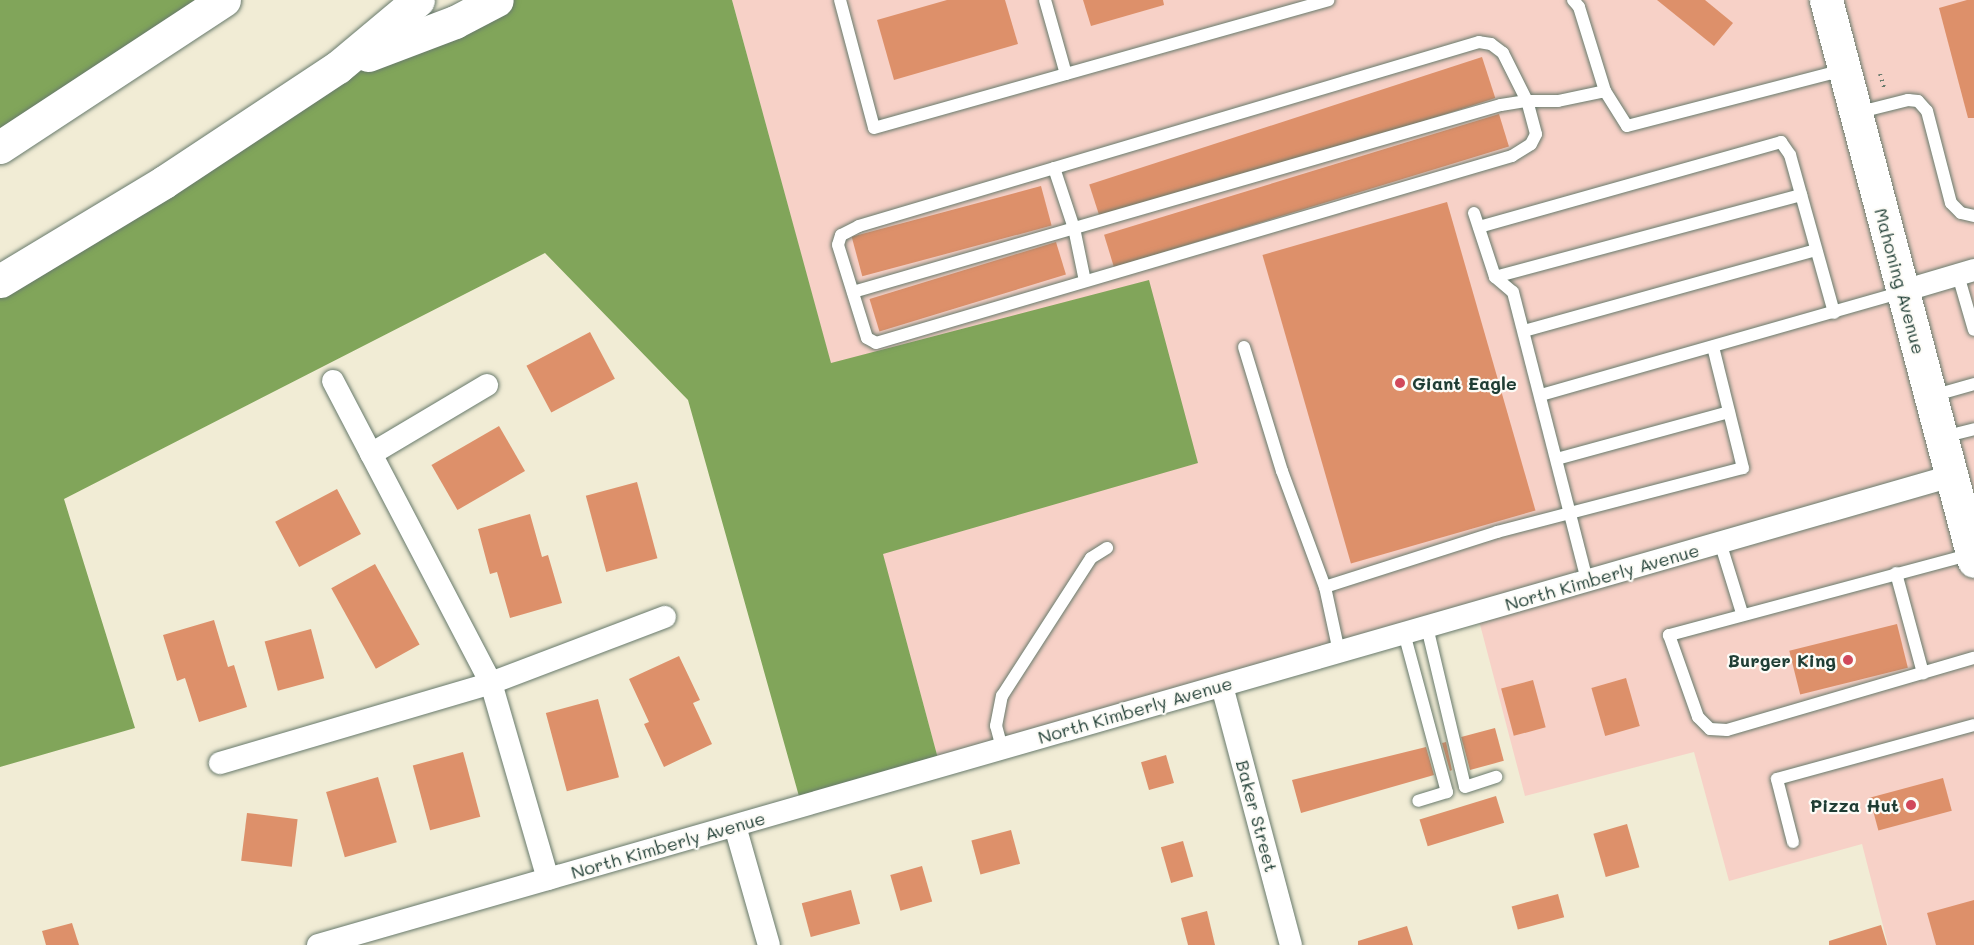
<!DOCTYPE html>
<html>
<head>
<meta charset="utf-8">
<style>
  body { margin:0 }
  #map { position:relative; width:1974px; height:945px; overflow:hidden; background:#f1ecd5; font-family:Mali,sans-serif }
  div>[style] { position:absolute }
  .built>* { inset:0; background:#f7d1c7 }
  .forest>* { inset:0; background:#81a55a }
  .building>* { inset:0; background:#dd906a; transform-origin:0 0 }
  .path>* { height:4px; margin-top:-2px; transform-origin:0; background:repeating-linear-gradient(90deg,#687a6c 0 1.5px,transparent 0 6px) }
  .roads { filter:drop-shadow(0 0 2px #687a6c) drop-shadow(0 0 2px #687a6c) }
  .service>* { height:12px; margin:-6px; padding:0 6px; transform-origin:6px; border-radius:6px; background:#fff }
  .minor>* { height:22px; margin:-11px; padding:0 11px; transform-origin:11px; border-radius:11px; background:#fff }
  .primary>* { height:33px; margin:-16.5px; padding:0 16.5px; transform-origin:16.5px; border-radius:16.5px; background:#fff }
  .motorway>* { height:33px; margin:-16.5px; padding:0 16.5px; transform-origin:16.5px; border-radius:16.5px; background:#fff }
  .dots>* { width:16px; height:16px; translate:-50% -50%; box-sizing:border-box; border:3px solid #fdfcf7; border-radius:50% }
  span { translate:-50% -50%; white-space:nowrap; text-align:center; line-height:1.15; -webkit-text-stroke:4.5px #fdfcf7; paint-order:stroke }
  .street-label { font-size:18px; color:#1f3d34 }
  .poi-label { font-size:18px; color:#1f3d34; font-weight:700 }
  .left { translate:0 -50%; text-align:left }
  .right { translate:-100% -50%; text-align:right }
</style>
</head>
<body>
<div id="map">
  <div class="built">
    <div style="clip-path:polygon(732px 0,1974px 0,1974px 945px,1888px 945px,1862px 844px,1729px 881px,1694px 752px,1525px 796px,1477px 613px,940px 766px)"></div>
  </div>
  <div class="forest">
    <div style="clip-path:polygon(0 0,224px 0,0 147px)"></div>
    <div style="clip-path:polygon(497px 0,732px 0,831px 363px,1149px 280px,1198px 463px,883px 554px,940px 766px,802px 807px,688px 400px,545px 253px,64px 499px,135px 728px,0 767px,0 281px,338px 67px)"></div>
  </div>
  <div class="building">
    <div style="clip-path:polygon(947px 0,1005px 0,1018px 44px,894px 80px,877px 20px)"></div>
    <div style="clip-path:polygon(1083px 0,1163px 0,1164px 5px,1091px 26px)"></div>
    <div style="clip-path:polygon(1657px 0,1705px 0,1733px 23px,1714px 46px)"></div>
    <div style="clip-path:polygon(1967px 0,1974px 0,1974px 118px,1968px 118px,1939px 8px)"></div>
    <div style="left:1482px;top:57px;width:43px;height:413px;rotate:72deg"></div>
    <div style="left:1499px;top:114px;width:34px;height:413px;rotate:73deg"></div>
    <div style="left:1041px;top:186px;width:41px;height:196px;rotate:75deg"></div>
    <div style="left:1447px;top:202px;width:321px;height:192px;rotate:74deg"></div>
    <div style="left:1056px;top:242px;width:34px;height:195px;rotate:73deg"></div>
    <div style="left:590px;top:332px;width:53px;height:72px;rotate:62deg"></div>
    <div style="left:499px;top:426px;width:52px;height:78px;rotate:60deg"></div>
    <div style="left:637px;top:482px;width:79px;height:53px;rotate:75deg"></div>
    <div style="left:337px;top:489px;width:51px;height:70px;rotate:62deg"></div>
    <div style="clip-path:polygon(530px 514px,542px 557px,548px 555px,562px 603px,510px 618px,497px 572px,490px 574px,478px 529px)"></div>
    <div style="left:375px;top:564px;width:92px;height:50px;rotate:61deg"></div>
    <div style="clip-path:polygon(214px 620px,228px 667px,234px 665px,247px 707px,199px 722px,185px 678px,177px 681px,163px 635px)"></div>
    <div style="left:1897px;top:624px;width:45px;height:111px;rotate:76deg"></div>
    <div style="left:311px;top:629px;width:51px;height:48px;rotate:75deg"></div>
    <div style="clip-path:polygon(679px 656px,700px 700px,693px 703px,712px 744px,664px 767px,644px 724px,649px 722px,629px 679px)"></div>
    <div style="left:1626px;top:678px;width:50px;height:36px;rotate:74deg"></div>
    <div style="left:1533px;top:680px;width:49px;height:33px;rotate:75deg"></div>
    <div style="left:598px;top:699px;width:81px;height:54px;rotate:75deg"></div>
    <div style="left:1495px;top:728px;width:34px;height:35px;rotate:75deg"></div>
    <div style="clip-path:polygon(1446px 742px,1452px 770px,1450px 771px,1442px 743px)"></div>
    <div style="clip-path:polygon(1426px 747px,1434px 775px,1301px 813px,1292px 780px)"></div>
    <div style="left:463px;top:752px;width:67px;height:52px;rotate:75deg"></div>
    <div style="left:1166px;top:755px;width:29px;height:26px;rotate:74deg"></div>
    <div style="left:378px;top:777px;width:68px;height:54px;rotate:74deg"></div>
    <div style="left:1943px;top:778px;width:34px;height:76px;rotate:75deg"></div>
    <div style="left:1496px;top:796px;width:28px;height:80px;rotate:73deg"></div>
    <div style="left:247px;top:813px;width:51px;height:48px;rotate:7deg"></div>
    <div style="left:1627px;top:824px;width:45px;height:35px;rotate:74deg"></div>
    <div style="left:1011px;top:830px;width:35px;height:41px;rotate:75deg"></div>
    <div style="left:1183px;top:841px;width:37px;height:23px;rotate:74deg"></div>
    <div style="left:922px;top:866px;width:37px;height:33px;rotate:74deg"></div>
    <div style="left:851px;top:890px;width:35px;height:51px;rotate:75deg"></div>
    <div style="left:1558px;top:894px;width:24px;height:48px;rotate:75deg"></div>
    <div style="clip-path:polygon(1974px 900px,1974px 945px,1936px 945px,1927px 913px)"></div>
    <div style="clip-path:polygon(1207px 911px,1215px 945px,1188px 945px,1181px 918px)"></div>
    <div style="clip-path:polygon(72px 923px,79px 945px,46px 945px,42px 931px)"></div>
    <div style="clip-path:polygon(1881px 925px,1887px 945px,1829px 945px,1829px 941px)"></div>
    <div style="clip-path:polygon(1407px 926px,1413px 945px,1358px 945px,1358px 941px)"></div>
  </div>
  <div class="path">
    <div style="left:1880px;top:74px;width:17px;rotate:73deg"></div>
  </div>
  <div class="roads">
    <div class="service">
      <div style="left:840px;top:0;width:132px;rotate:75.1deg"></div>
      <div style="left:874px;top:128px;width:472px;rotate:-15.7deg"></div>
      <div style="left:1045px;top:0;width:77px;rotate:74.2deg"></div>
      <div style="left:1573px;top:0;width:9px;rotate:49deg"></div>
      <div style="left:1579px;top:7px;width:88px;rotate:72.8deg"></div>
      <div style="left:1605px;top:91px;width:41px;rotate:57.8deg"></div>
      <div style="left:1627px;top:126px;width:224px;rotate:-14.5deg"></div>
      <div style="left:1856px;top:113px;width:54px;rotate:-14deg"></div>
      <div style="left:1908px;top:100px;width:10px;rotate:6deg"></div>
      <div style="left:1918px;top:101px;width:13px;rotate:48deg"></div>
      <div style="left:1927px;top:111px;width:95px;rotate:75.4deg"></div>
      <div style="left:1951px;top:203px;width:14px;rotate:45deg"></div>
      <div style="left:1961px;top:213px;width:13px;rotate:13deg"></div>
      <div style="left:1054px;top:168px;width:63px;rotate:71.6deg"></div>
      <div style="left:1074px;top:228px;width:54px;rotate:78.3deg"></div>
      <div style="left:1474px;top:213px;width:67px;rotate:71.8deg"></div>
      <div style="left:1495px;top:277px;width:23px;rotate:40deg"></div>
      <div style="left:1513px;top:292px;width:298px;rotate:75.6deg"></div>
      <div style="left:1479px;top:227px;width:314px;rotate:-15.7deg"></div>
      <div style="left:1781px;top:142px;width:16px;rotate:55deg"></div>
      <div style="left:1790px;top:155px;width:164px;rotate:74.4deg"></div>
      <div style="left:1958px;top:275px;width:57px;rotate:73.8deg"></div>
      <div style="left:1495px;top:277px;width:317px;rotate:-15deg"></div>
      <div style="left:853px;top:292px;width:674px;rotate:-16.1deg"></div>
      <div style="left:1501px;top:105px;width:26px;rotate:-9deg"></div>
      <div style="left:1527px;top:101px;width:54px;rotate:-116.6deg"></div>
      <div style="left:1503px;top:53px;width:15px;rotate:-143deg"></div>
      <div style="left:1491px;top:44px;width:12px;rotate:-171deg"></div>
      <div style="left:1479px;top:42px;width:647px;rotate:163.47deg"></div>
      <div style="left:859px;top:226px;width:20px;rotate:153deg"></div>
      <div style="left:841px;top:235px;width:10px;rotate:107deg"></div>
      <div style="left:838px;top:245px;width:97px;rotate:72.7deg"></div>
      <div style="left:867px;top:338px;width:10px;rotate:29deg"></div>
      <div style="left:876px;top:343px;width:663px;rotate:-16.38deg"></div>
      <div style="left:1512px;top:156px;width:22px;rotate:-32deg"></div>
      <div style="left:1531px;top:144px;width:11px;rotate:-63deg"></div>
      <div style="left:1536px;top:134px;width:34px;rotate:-105deg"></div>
      <div style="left:1527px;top:101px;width:31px"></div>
      <div style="left:1558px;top:101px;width:48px;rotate:-12deg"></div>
      <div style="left:1524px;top:331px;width:303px;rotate:-15.5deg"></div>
      <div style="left:1244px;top:347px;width:130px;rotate:73deg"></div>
      <div style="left:1282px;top:471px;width:124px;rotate:69.7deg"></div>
      <div style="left:1325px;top:587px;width:66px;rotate:77.8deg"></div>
      <div style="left:1541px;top:395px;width:375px;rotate:-15.9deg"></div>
      <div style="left:1932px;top:396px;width:44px;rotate:-15.9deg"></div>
      <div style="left:1943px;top:437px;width:32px;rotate:-14deg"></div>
      <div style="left:1557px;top:459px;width:178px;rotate:-15.3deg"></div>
      <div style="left:1720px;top:542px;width:74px;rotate:72.8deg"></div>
      <div style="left:1972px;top:554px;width:314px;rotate:165deg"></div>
      <div style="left:1669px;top:635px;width:87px;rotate:70.5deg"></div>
      <div style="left:1698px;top:717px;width:17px;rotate:45deg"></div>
      <div style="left:1710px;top:729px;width:17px;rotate:3deg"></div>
      <div style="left:1727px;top:730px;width:257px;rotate:-16.3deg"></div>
      <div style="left:1896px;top:573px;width:104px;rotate:74.9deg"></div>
      <div style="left:1325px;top:587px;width:181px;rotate:-17.7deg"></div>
      <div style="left:1497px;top:532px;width:254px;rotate:-14.6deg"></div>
      <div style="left:1743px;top:468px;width:125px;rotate:-103.9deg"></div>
      <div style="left:1427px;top:627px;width:164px;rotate:76.6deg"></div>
      <div style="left:1465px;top:787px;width:33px;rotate:-18deg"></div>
      <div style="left:1404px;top:633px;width:165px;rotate:74.9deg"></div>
      <div style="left:1447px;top:792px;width:30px;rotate:163deg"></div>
      <div style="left:1002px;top:748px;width:23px;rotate:-105deg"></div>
      <div style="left:996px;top:726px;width:31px;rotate:-79deg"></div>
      <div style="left:1002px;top:696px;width:164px;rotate:-57.2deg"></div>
      <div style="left:1091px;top:558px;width:19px;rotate:-32deg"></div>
      <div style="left:1793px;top:842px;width:65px;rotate:-104.3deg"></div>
      <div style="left:1777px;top:779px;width:204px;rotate:-15.3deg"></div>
    </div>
    <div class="minor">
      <div style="left:1903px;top:291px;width:74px;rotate:-16.5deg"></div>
      <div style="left:333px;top:381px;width:341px;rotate:62.4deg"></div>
      <div style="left:491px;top:683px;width:204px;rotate:73.8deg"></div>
      <div style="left:371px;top:454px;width:135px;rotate:-30.7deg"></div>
      <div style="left:1222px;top:686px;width:268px;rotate:75.1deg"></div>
      <div style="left:220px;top:763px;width:283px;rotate:-16.4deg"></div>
      <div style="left:491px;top:683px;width:186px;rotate:-20.8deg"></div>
      <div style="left:735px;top:826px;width:124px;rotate:74.1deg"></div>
      <div style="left:318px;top:945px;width:1699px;rotate:-16.02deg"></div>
    </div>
    <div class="primary">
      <div style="left:1826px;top:0;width:580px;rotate:75.22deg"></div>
    </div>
    <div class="motorway">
      <div style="left:368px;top:55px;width:93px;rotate:-20.8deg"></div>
      <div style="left:455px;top:22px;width:47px;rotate:-27.6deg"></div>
      <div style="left:0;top:147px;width:268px;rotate:-33.3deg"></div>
      <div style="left:0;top:281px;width:192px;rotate:-31.1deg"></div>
      <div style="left:164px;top:182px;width:209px;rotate:-33.5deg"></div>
      <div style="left:338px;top:67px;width:104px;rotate:-39.9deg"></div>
    </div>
  </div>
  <div class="dots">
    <div style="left:1400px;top:383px;background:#d1495b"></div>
    <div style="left:1848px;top:660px;background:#d1495b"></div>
    <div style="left:1911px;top:805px;background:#d1495b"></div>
  </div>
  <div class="street-label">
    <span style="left:1900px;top:281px;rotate:75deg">Mahoning Avenue</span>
    <span style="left:1602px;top:577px;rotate:-16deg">North Kimberly Avenue</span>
    <span style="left:1135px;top:710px;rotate:-16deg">North Kimberly Avenue</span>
    <span style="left:1257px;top:816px;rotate:75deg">Baker Street</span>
    <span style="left:668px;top:845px;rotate:-16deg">North Kimberly Avenue</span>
  </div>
  <div class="poi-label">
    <span class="left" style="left:1412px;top:383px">Giant Eagle</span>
    <span class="right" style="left:1836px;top:660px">Burger King</span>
    <span class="right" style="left:1899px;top:805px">Pizza Hut</span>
  </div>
</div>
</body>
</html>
